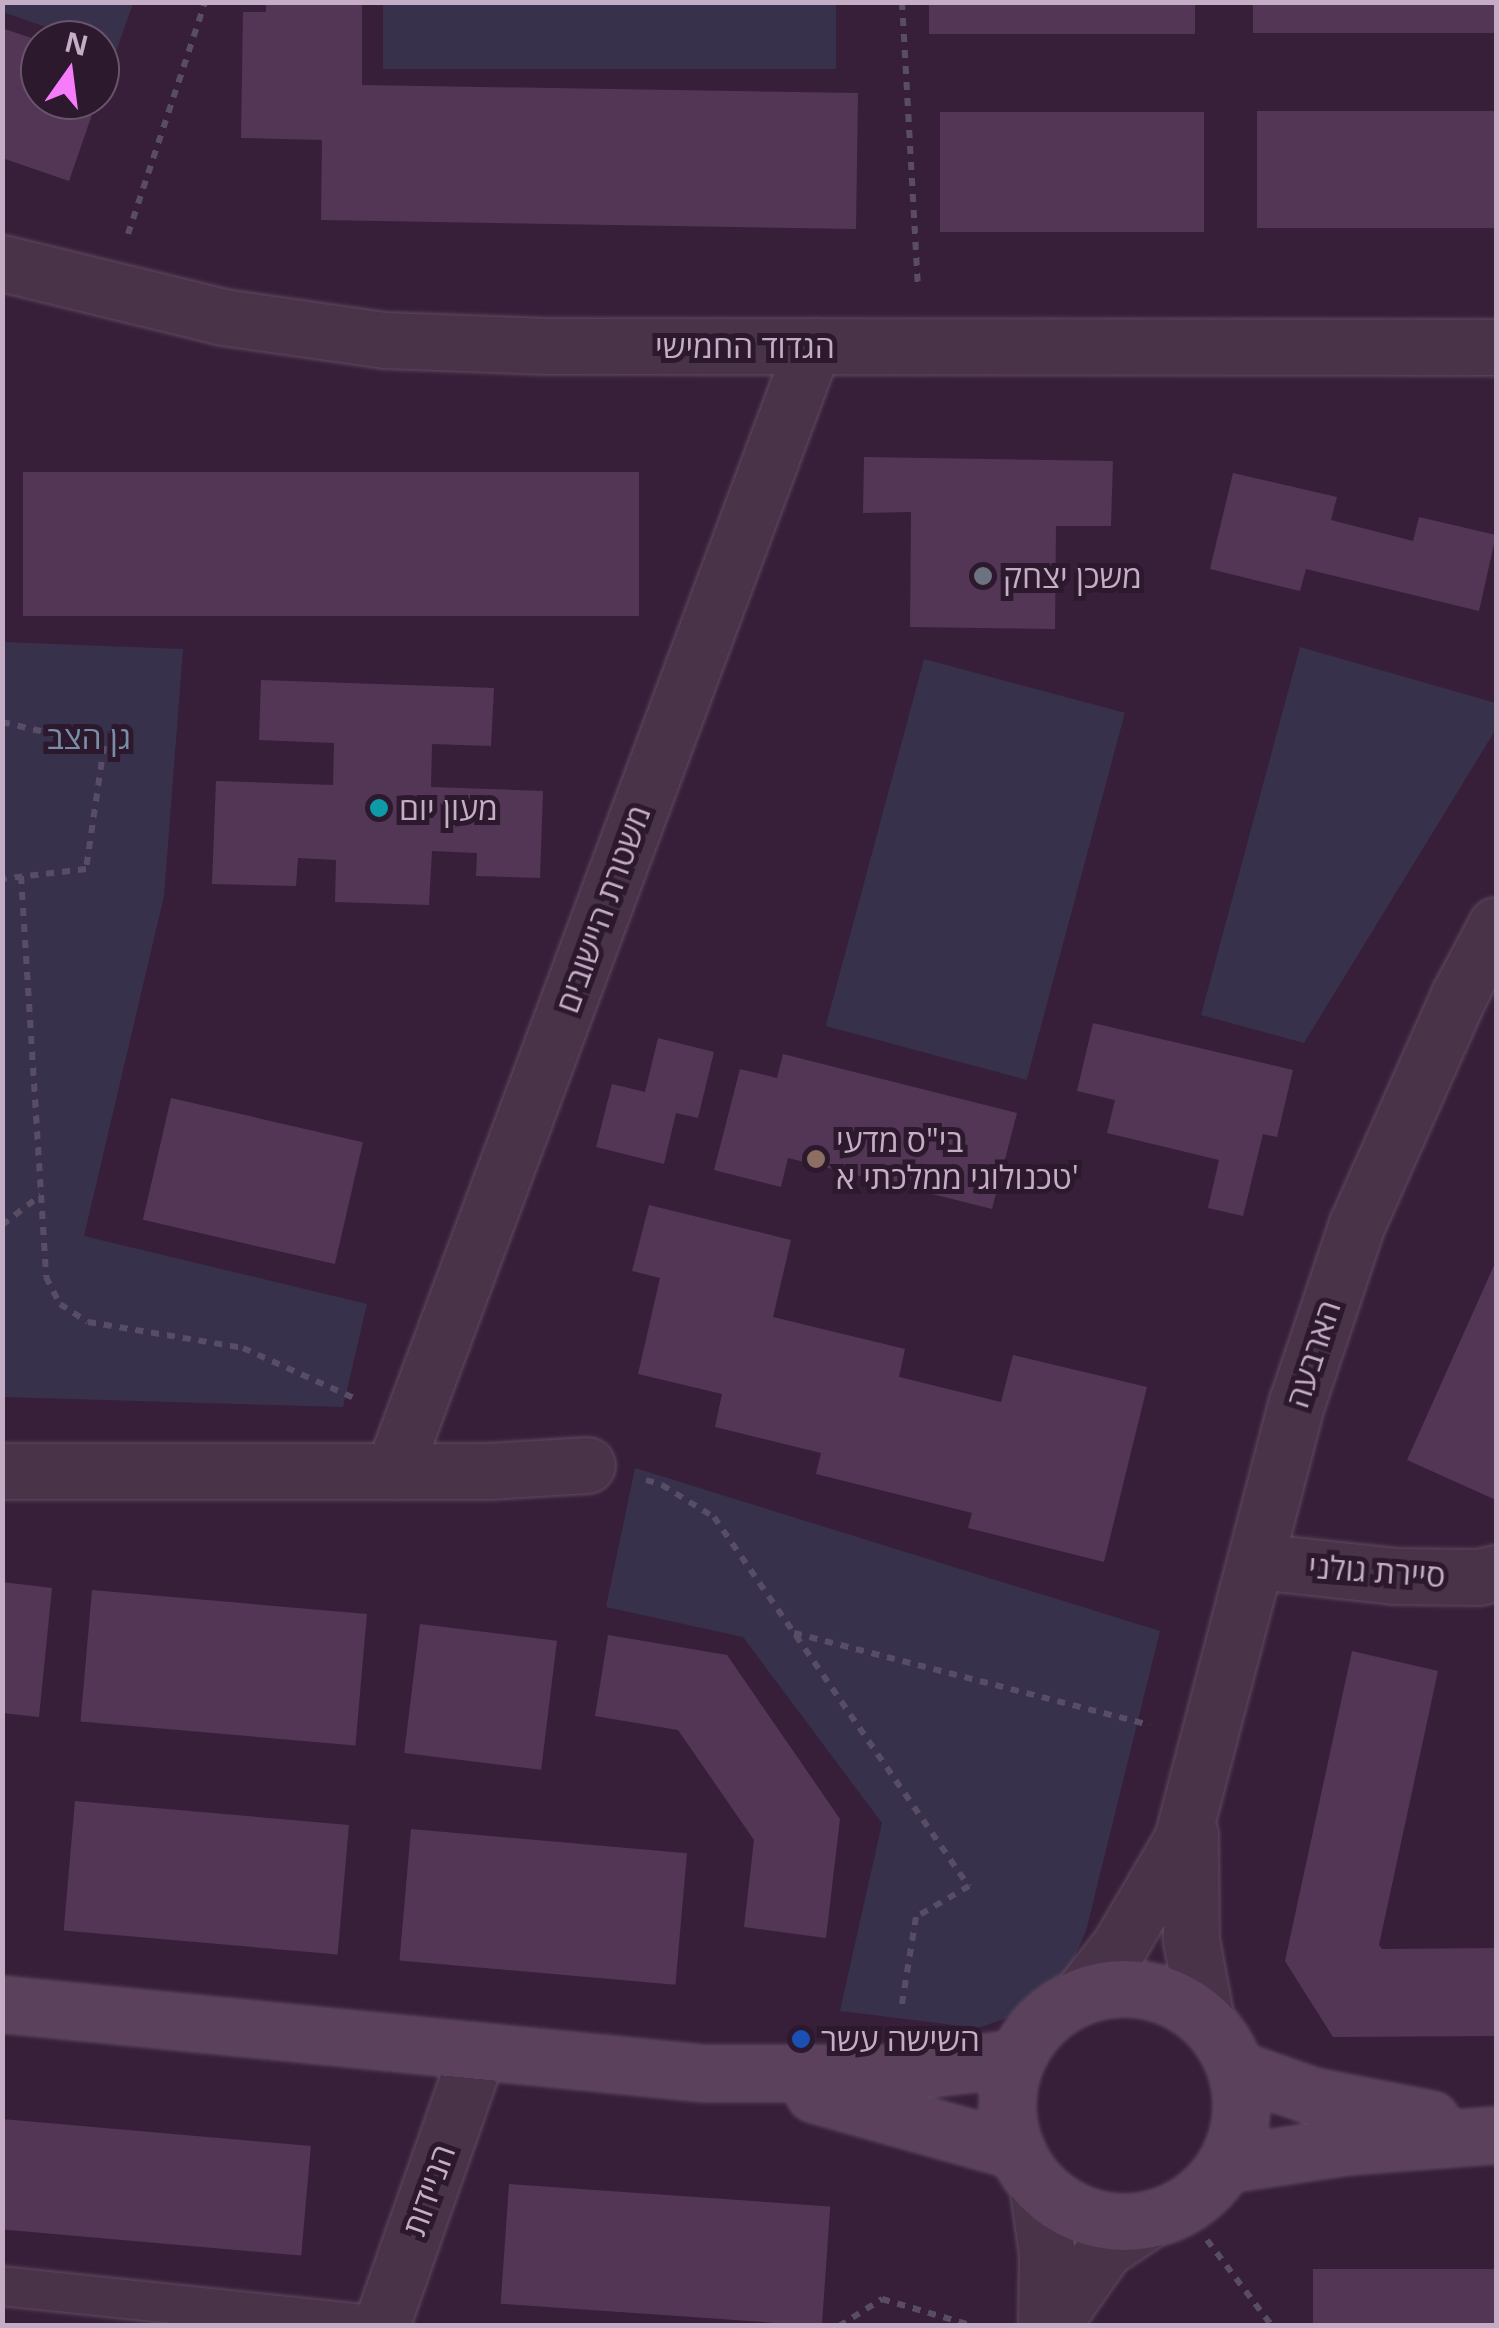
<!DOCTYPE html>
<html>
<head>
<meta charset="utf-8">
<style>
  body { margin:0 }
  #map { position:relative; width:1499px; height:2328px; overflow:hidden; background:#371f39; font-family:"Open Sans","Noto Sans Hebrew",sans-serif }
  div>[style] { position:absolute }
  .green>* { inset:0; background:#37314b; transform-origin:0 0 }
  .building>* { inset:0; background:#533655; transform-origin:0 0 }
  .path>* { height:6px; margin-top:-3px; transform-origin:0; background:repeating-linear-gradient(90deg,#594c65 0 8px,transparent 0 16px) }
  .roads { filter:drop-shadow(0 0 2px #604b61) drop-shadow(0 0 2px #604b61) }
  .lane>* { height:38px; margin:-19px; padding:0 19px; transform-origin:19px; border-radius:19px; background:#483349 }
  .street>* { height:55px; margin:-27.5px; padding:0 27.5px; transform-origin:27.5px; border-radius:27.5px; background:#483349 }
  .secondary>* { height:55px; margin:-27.5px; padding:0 27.5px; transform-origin:27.5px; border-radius:27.5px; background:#5c415c }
  .secondary>.ring { margin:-27.5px; padding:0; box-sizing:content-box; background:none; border:55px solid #5c415c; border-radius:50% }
  .dots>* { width:28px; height:28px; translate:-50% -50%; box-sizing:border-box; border:5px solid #2c192e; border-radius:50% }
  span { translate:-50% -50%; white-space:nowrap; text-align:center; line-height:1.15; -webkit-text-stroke:10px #2c192e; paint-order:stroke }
  .street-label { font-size:32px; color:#c5adc6 }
  .poi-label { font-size:32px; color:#c5adc6 }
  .left { translate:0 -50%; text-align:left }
  .park-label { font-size:32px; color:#7b8ea7 }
  .frame { position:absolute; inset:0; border:5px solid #c5adc6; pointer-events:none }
  .north { position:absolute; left:20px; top:20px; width:100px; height:100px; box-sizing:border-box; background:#2c192e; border:2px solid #69546b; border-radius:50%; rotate:14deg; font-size:28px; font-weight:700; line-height:40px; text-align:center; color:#c5adc6 }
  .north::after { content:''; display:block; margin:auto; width:35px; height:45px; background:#f77cfc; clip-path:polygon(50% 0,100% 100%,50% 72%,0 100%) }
</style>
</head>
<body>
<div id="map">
  <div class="green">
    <div style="clip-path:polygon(2px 3px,3px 2px,133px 3px,116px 52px,100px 47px,100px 40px,82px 40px,3px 12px)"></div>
    <div style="left:383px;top:3px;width:453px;height:66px"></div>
    <div style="clip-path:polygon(3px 642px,183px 649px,164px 896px,84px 1236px,367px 1304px,343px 1407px,3px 1397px)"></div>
    <div style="clip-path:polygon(1300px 647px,1496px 703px,1496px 729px,1304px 1043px,1201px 1015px)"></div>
    <div style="left:924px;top:659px;width:208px;height:380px;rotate:15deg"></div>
    <div style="clip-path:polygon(635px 1468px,1160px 1631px,1086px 1931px,1062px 1985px,1033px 2009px,978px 2028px,840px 2011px,882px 1823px,743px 1637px,606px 1607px)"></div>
  </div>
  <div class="building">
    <div style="clip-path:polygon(266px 2px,362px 2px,362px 85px,858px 93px,856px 229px,321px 220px,322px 140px,241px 138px,243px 12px,266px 12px)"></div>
    <div style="left:929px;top:2px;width:266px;height:32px"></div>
    <div style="left:1253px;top:2px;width:243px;height:31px"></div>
    <div style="clip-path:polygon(2px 28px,40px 41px,40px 100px,97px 100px,69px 181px,2px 158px)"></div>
    <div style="left:1496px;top:111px;width:117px;height:239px;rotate:90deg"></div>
    <div style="left:1204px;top:112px;width:120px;height:264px;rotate:90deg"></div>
    <div style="clip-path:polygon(864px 457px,1113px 461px,1111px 526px,1056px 526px,1055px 629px,910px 627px,911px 512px,863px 513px)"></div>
    <div style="left:23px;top:472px;width:616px;height:144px"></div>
    <div style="clip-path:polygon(1233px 473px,1337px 497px,1331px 520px,1413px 541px,1419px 517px,1496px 535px,1479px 611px,1306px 569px,1300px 591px,1210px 569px)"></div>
    <div style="clip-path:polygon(261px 680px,494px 688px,491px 746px,432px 744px,431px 787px,543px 791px,540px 878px,476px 876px,477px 853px,432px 851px,429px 905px,335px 902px,336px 860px,298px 858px,296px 886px,212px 884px,216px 781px,333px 785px,334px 743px,259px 740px)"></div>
    <div style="clip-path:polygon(1093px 1023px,1293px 1070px,1277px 1137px,1263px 1134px,1243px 1216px,1208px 1208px,1219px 1160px,1107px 1133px,1115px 1100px,1077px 1091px)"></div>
    <div style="clip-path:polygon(658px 1038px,714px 1052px,698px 1118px,676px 1113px,664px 1164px,596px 1147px,612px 1084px,645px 1092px)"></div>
    <div style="clip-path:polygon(783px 1054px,1017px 1113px,992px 1209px,788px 1158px,781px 1187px,714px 1170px,740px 1069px,777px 1078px)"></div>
    <div style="left:171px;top:1098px;width:197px;height:125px;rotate:13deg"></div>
    <div style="clip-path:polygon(649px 1205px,791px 1240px,773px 1317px,905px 1349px,899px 1377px,1001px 1402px,1013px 1355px,1147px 1387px,1104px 1562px,968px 1528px,972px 1513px,816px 1474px,821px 1453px,715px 1427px,722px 1394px,638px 1374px,660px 1278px,632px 1271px)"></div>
    <div style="clip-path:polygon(1496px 1261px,1496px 1500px,1407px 1460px)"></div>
    <div style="clip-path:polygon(2px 1582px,52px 1588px,39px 1717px,2px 1713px)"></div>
    <div style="left:92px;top:1590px;width:276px;height:132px;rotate:5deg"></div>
    <div style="left:420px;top:1624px;width:138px;height:130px;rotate:7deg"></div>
    <div style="clip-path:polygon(608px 1635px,727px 1655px,840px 1819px,826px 1938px,744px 1927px,754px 1840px,678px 1730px,595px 1716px)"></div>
    <div style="clip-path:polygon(1352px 1651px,1438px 1671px,1379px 1945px,1382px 1949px,1496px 1948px,1496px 2036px,1333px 2037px,1285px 1961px)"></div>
    <div style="left:75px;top:1801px;width:275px;height:130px;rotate:5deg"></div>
    <div style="left:411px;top:1829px;width:277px;height:132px;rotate:5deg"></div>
    <div style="left:2px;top:2119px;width:310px;height:110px;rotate:5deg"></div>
    <div style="left:509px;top:2184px;width:322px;height:120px;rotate:4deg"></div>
    <div style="left:1496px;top:2269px;width:57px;height:183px;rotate:90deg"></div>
  </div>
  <div class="path">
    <div style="left:902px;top:2px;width:284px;rotate:86.8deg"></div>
    <div style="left:128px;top:234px;width:244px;rotate:-71.6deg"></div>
    <div style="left:2px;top:722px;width:105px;rotate:13.2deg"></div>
    <div style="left:104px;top:746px;width:124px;rotate:98.3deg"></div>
    <div style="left:86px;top:869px;width:85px;rotate:173.2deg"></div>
    <div style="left:21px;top:876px;width:402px;rotate:86.4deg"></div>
    <div style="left:46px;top:1277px;width:30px;rotate:63deg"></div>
    <div style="left:60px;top:1304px;width:33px;rotate:33deg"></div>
    <div style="left:88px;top:1322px;width:157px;rotate:9.5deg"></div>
    <div style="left:243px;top:1348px;width:126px;rotate:24.3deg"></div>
    <div style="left:2px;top:1225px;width:49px;rotate:-37.6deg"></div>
    <div style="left:646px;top:1480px;width:17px;rotate:17deg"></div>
    <div style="left:662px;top:1485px;width:61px;rotate:31.6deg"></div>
    <div style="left:714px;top:1517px;width:449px;rotate:55.4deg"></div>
    <div style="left:969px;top:1886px;width:61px;rotate:149.7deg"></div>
    <div style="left:916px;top:1917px;width:94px;rotate:99.2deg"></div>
    <div style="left:794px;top:1633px;width:368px;rotate:14.5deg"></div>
    <div style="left:1207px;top:2240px;width:108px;rotate:52.9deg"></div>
    <div style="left:839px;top:2326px;width:51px;rotate:-32.1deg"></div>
    <div style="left:882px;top:2299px;width:95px;rotate:16.5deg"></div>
  </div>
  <div class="roads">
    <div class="lane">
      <div style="left:2px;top:2286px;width:380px;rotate:6deg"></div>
    </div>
    <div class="street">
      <div style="left:2px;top:263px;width:228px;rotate:13.7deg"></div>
      <div style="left:223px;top:317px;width:164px;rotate:8.1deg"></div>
      <div style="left:385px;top:340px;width:163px;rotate:2.1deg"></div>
      <div style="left:548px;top:346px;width:948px;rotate:0.06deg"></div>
      <div style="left:2px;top:1471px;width:486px"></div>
      <div style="left:488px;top:1471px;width:99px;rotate:-3.5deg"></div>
      <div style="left:393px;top:1471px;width:1201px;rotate:-69.53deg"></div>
      <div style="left:1257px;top:1561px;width:138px;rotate:6.2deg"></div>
      <div style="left:1394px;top:1576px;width:84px;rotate:0.7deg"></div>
      <div style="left:1478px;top:1577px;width:18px;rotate:-13deg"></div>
      <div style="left:1190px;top:1834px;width:106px;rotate:89.5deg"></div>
      <div style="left:1191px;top:1940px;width:81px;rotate:79.4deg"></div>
      <div style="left:1081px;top:1995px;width:63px;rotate:-52deg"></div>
      <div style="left:1120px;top:1945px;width:123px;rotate:-59.7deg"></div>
      <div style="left:1182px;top:1839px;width:452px;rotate:-75.3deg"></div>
      <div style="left:1297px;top:1402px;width:188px;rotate:-71.4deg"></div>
      <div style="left:1357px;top:1224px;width:251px;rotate:-66deg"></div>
      <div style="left:1459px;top:995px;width:79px;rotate:-62.1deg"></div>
      <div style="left:1037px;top:2184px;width:71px;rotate:81.9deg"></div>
      <div style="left:1047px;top:2254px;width:72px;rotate:90.8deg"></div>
      <div style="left:381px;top:2326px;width:288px;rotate:-70.6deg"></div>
      <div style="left:1051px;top:2326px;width:94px;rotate:-55deg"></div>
      <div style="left:1105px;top:2249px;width:54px;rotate:-33.7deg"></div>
    </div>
    <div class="secondary">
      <div class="ring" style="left:1007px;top:1988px;width:179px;height:179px"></div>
      <div style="left:2px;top:2004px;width:704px;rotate:5.62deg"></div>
      <div style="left:703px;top:2073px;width:188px"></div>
      <div style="left:891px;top:2073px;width:126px;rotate:-6.8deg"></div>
      <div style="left:1236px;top:2069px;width:82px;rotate:19.3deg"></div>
      <div style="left:1313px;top:2096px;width:120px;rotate:11deg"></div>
      <div style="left:814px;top:2094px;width:211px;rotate:15.7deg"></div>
      <div style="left:1227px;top:2164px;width:122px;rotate:-8.5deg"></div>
      <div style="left:1348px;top:2146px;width:148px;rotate:-4.3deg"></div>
    </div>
  </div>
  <div class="dots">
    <div style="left:983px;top:576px;background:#6b7280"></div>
    <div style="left:379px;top:808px;background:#0f9aa8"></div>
    <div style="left:816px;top:1159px;background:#8d6e63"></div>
    <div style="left:801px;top:2039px;background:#1a4fb4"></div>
  </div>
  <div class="street-label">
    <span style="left:745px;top:346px">הגדוד החמישי</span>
    <span style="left:603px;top:909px;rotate:-70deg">משטרת היישובים</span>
    <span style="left:1313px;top:1354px;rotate:-72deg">הארבעה</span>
    <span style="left:1377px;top:1571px;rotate:4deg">סיירת גולני</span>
    <span style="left:429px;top:2190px;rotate:-70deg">הניידות</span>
  </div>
  <div class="poi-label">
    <span class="left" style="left:1003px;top:576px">משכן יצחק</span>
    <span class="left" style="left:399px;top:808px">מעון יום</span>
    <span class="left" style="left:836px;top:1159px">בי"ס מדעי<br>טכנולוגי ממלכתי א'</span>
    <span class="left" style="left:821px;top:2039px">השישה עשר</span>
  </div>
  <div class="park-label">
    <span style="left:89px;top:737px">גן הצב</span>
  </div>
  <div class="frame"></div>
  <div class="north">N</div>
</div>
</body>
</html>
